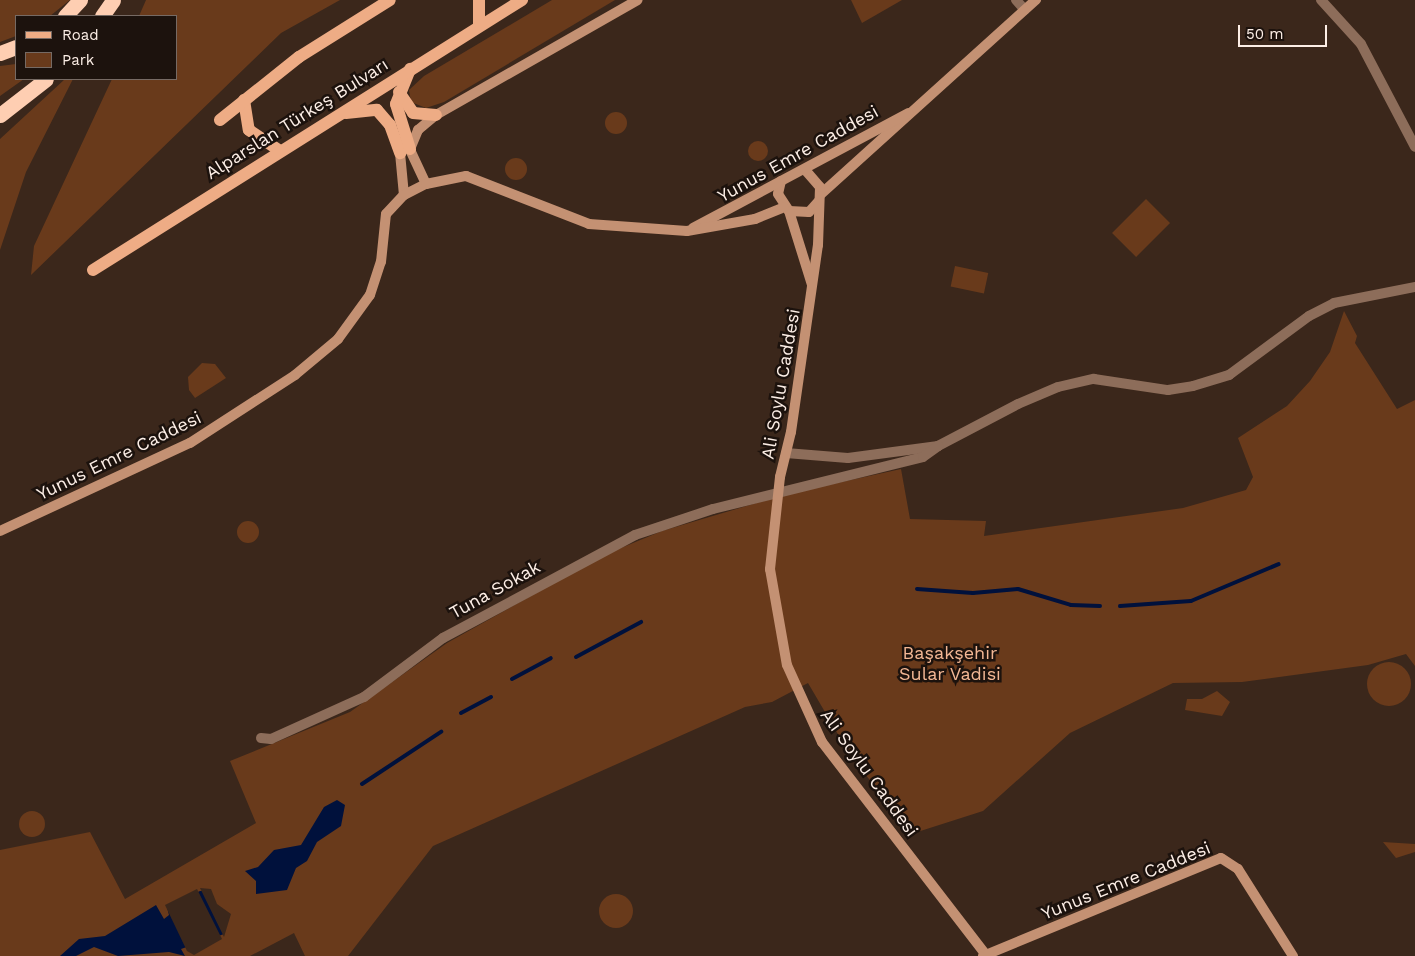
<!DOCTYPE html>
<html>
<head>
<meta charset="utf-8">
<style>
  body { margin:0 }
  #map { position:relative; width:1415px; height:956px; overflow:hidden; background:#3b271b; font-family:"Work Sans",sans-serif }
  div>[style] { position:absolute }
  .green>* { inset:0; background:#693a1b; transform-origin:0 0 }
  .round { border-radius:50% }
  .water>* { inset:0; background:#00113c }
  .pier>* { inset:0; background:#3b271b }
  .stream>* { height:4px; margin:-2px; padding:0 2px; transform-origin:2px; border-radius:2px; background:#00113c }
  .street>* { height:10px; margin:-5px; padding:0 5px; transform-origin:5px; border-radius:5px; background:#8d6d5a }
  .secondary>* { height:10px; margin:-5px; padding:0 5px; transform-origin:5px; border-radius:5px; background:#c49173 }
  .primary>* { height:12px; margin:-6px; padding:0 6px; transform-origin:6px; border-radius:6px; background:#eeac85 }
  .highway>* { height:15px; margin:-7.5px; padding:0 7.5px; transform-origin:7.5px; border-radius:7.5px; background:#feceb2 }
  .secondary-bridge>* { height:10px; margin:-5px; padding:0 5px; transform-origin:5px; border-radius:5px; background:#c49173 }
  span { translate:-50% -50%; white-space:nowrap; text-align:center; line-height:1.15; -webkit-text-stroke:5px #1c120d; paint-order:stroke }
  .street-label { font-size:18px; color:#fceee6 }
  .park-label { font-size:18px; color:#f3b794 }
  .legend { position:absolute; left:15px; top:15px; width:162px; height:65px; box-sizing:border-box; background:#1c120d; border:1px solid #766a64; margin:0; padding:6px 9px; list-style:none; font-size:15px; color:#fceee6 }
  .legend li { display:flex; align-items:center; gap:10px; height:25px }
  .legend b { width:25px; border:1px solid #766a64 }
  .scale { position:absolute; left:1238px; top:25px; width:89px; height:22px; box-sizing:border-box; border:2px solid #fceee6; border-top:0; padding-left:6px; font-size:15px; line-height:18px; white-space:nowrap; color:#fceee6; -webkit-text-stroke:4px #1c120d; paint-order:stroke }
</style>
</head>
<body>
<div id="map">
  <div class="green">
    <div style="clip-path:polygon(0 0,70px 0,50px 16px,16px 16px,16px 36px,0 42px)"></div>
    <div style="clip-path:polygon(146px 0,340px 0,281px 33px,31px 275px,34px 246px,112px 79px,176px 79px,176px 16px,139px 16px)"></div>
    <div style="clip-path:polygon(552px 0,615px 0,444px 102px,426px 108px,411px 102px,409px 90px,424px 76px)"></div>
    <div style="clip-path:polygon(851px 0,902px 0,862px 23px)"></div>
    <div style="clip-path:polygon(16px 64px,16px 79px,24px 79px,0 96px,0 66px)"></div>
    <div style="clip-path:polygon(65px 79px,73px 79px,26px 172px,0 250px,0 139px)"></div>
    <div class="round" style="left:605px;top:112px;width:22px;height:22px"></div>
    <div class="round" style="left:748px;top:141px;width:20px;height:20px"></div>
    <div class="round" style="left:505px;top:158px;width:22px;height:22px"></div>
    <div style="left:1146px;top:199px;width:34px;height:48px;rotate:45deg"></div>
    <div style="left:955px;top:266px;width:34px;height:21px;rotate:12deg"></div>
    <div style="clip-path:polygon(1344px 311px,1357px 336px,1355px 343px,1397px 409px,1415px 400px,1415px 666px,1406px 654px,1368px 665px,1242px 682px,1173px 683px,1070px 733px,983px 811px,911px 834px,849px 753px,808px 683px,772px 702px,745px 707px,433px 846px,348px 956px,305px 956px,294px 933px,250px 956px,0 956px,0 850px,90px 832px,125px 899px,256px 823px,230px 761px,350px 712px,447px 643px,604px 555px,662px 531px,787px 494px,901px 469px,910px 519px,986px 521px,984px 536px,1183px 508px,1246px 490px,1253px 477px,1238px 438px,1287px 406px,1310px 381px,1330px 352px)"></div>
    <div style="clip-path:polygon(202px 363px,215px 364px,226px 378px,195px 398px,189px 390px,188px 377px)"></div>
    <div class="round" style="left:237px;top:521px;width:22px;height:22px"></div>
    <div class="round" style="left:1367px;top:662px;width:44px;height:44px"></div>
    <div style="clip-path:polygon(1217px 691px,1230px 702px,1222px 716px,1185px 710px,1187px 699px,1202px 699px)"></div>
    <div class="round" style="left:19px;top:811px;width:26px;height:26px"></div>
    <div style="clip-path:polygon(1383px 842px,1415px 844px,1415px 852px,1396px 858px)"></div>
    <div class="round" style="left:599px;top:894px;width:34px;height:34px"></div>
  </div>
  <div class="water">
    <div style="clip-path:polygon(337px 800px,345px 805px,341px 826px,317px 842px,307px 861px,296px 868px,287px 890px,256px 894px,256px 881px,245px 871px,258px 867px,274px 850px,301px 845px,324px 807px)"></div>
    <div style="clip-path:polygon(200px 891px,209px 891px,224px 934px,181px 949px,185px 956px,169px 952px,118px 956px,94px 947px,76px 956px,60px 956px,79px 939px,105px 936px,156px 905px,164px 919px,169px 915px,167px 907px)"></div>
  </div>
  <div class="pier">
    <div style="clip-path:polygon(200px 888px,211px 889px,217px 904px,231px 914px,224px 937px)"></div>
    <div style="clip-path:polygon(197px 889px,222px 939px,194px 955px,187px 951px,165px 905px)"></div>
  </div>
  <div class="stream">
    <div style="left:917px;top:589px;width:56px;rotate:4.1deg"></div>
    <div style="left:973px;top:593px;width:45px;rotate:-5.1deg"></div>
    <div style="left:1018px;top:589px;width:55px;rotate:16.8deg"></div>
    <div style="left:1071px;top:605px;width:29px;rotate:2deg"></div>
    <div style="left:1120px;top:606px;width:71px;rotate:-4deg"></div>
    <div style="left:1191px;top:601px;width:95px;rotate:-22.8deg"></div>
    <div style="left:576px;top:657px;width:74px;rotate:-28.3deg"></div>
    <div style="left:512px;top:679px;width:44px;rotate:-28.3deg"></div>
    <div style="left:461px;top:713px;width:34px;rotate:-28deg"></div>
    <div style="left:362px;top:784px;width:95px;rotate:-33.4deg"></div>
  </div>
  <div class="street">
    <div style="left:1016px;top:0;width:13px;rotate:48deg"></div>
    <div style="left:1321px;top:0;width:59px;rotate:47.7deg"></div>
    <div style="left:1361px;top:44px;width:116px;rotate:62.3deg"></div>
    <div style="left:786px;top:453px;width:62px;rotate:4.6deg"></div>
    <div style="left:848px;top:458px;width:91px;rotate:-7.6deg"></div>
    <div style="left:938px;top:446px;width:90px;rotate:-27.7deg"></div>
    <div style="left:1018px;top:404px;width:43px;rotate:-23deg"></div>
    <div style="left:1058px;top:387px;width:37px;rotate:-13deg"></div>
    <div style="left:1094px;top:379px;width:75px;rotate:8.5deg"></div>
    <div style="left:1168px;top:390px;width:25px;rotate:-9deg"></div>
    <div style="left:1193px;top:386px;width:38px;rotate:-17deg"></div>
    <div style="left:1229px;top:375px;width:99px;rotate:-36.4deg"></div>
    <div style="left:1309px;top:316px;width:28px;rotate:-27deg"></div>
    <div style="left:1334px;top:303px;width:83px;rotate:-11.2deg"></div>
    <div style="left:261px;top:738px;width:10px;rotate:6deg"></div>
    <div style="left:271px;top:739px;width:102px;rotate:-24.3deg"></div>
    <div style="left:364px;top:697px;width:99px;rotate:-36.8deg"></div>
    <div style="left:443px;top:638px;width:218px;rotate:-28.2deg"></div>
    <div style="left:635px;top:535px;width:82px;rotate:-18.4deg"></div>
    <div style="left:713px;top:509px;width:216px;rotate:-13.9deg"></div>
    <div style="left:923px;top:457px;width:19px;rotate:-36deg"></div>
  </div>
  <div class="secondary">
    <div style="left:400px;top:153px;width:42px;rotate:84.6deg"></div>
    <div style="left:781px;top:181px;width:13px;rotate:103deg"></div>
    <div style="left:778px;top:194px;width:20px;rotate:57deg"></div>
    <div style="left:789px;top:211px;width:20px;rotate:3deg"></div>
    <div style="left:809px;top:212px;width:15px;rotate:-48deg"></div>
    <div style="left:426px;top:184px;width:38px;rotate:-115deg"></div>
    <div style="left:410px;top:149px;width:21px;rotate:-67deg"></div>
    <div style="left:418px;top:130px;width:23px;rotate:-40deg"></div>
    <div style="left:436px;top:115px;width:232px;rotate:-29.7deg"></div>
    <div style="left:821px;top:194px;width:290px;rotate:-42.1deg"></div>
    <div style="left:789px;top:211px;width:77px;rotate:72.7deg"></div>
    <div style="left:693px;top:228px;width:244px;rotate:-28.1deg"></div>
    <div style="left:780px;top:477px;width:46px;rotate:-76.3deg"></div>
    <div style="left:791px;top:432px;width:189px;rotate:-81.8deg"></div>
    <div style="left:818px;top:245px;width:58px;rotate:-88deg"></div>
    <div style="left:820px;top:187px;width:23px;rotate:-131deg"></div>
    <div style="left:0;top:531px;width:209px;rotate:-24.9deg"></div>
    <div style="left:190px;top:443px;width:125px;rotate:-32.9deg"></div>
    <div style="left:295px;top:375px;width:56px;rotate:-39.9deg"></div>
    <div style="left:338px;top:339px;width:54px;rotate:-54deg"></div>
    <div style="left:370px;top:295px;width:35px;rotate:-72deg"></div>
    <div style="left:381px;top:262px;width:48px;rotate:-84.1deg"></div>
    <div style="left:386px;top:214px;width:26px;rotate:-47deg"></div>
    <div style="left:404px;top:195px;width:25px;rotate:-27deg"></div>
    <div style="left:426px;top:184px;width:41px;rotate:-11.3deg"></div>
    <div style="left:466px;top:176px;width:132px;rotate:21.3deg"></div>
    <div style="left:589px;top:224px;width:98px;rotate:4.1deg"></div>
    <div style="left:687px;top:231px;width:69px;rotate:-10deg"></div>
    <div style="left:755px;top:219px;width:31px;rotate:-22deg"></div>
    <div style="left:787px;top:665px;width:85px;rotate:65.6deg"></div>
    <div style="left:822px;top:742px;width:269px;rotate:52.4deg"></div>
    <div style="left:983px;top:956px;width:257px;rotate:-22.4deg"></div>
    <div style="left:1221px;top:858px;width:20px;rotate:33deg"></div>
    <div style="left:1238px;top:869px;width:103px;rotate:57.7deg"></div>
  </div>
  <div class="primary">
    <div style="left:479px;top:0;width:25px;rotate:90deg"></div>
    <div style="left:399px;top:92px;width:25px;rotate:56deg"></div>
    <div style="left:413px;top:113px;width:23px;rotate:5deg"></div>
    <div style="left:244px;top:100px;width:30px;rotate:81deg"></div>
    <div style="left:249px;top:130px;width:36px;rotate:34deg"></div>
    <div style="left:346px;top:113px;width:31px;rotate:-6deg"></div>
    <div style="left:377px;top:110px;width:20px;rotate:49deg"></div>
    <div style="left:390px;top:125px;width:30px;rotate:70deg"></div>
    <div style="left:220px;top:120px;width:101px;rotate:-38.6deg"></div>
    <div style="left:299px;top:57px;width:107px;rotate:-32.1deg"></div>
    <div style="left:410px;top:149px;width:47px;rotate:-107.3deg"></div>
    <div style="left:396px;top:104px;width:38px;rotate:-68deg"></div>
    <div style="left:93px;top:270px;width:507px;rotate:-32.19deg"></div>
  </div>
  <div class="highway">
    <div style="left:65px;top:16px;width:22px;rotate:-47deg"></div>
    <div style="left:102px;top:16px;width:19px;rotate:-55deg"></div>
    <div style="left:0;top:53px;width:17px;rotate:-21deg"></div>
    <div style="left:0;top:115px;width:58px;rotate:-38deg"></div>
  </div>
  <div class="secondary-bridge">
    <div style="left:780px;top:477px;width:93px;rotate:96.2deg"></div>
    <div style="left:770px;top:569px;width:97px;rotate:80deg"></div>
  </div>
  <div class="street-label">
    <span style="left:297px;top:119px;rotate:-32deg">Alparslan Türkeş Bulvarı</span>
    <span style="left:798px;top:154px;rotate:-29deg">Yunus Emre Caddesi</span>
    <span style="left:781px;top:384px;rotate:-80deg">Ali Soylu Caddesi</span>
    <span style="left:119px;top:456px;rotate:-26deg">Yunus Emre Caddesi</span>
    <span style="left:495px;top:590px;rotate:-29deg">Tuna Sokak</span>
    <span style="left:869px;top:773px;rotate:54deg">Ali Soylu Caddesi</span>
    <span style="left:1126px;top:881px;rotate:-22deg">Yunus Emre Caddesi</span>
  </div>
  <div class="park-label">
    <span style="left:950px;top:664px">Başakşehir<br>Sular Vadisi</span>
  </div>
  <ul class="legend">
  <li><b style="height:6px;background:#eeac85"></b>Road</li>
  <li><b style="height:14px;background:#693a1b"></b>Park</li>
  </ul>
  <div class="scale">50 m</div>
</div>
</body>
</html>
